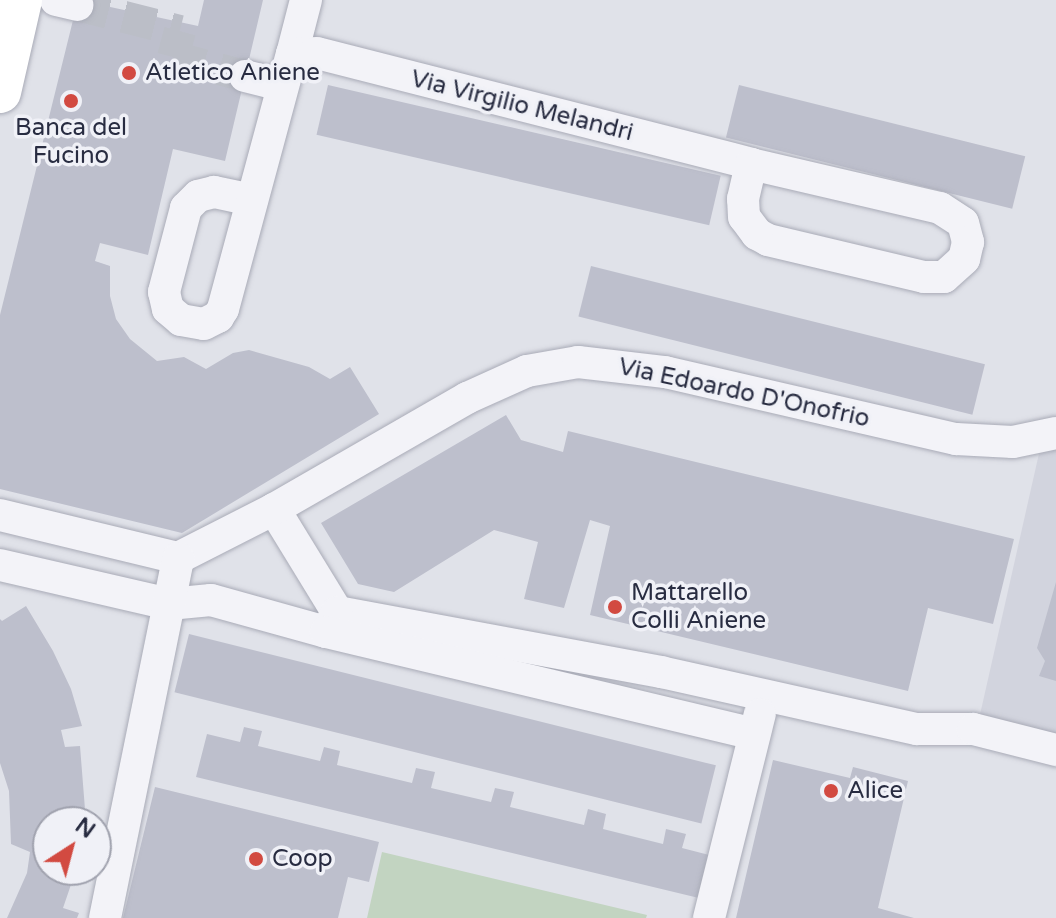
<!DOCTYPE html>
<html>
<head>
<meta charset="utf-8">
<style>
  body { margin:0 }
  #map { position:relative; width:1056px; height:918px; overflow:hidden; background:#e0e2e9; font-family:"Varela Round",sans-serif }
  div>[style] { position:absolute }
  .built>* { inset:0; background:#d2d4de }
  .green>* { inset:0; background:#c2d4c1 }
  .building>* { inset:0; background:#bdbfcc; transform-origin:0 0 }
  .minor-tunnel>* { height:32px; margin-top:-16px; transform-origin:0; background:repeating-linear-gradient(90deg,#bbbec7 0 32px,transparent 0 48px) }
  .roads { filter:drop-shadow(0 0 2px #a9abb7) drop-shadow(0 0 2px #a9abb7) }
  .minor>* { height:32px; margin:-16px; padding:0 16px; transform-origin:16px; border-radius:16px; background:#f3f3f8 }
  .major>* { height:42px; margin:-21px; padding:0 21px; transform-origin:21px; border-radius:21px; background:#fff }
  .dots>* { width:22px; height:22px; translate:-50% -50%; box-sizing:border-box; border:4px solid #f0f1f7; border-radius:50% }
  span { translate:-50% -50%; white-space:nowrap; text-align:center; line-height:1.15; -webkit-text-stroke:7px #f0f1f7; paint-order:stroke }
  .poi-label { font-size:24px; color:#282c41 }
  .left { translate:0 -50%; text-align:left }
  .street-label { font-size:24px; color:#282c41 }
  .north { position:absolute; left:32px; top:806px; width:80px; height:80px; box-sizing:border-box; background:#f0f1f7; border:2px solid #a0a2ae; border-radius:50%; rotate:36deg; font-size:22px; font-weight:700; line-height:32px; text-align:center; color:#282c41 }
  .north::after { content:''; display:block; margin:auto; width:28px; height:36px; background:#d24a41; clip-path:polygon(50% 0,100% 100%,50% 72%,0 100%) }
</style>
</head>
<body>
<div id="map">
  <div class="built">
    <div style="clip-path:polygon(1056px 445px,1056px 738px,979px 719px,1040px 449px)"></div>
  </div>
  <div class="green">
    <div style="clip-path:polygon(382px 852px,647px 915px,646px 918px,367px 918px)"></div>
  </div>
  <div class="building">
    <div style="clip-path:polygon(78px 0,198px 26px,204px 0,263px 0,225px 161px,173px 149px,148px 255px,100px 243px,95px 261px,110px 266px,110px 296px,116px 319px,130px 339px,157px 361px,184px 357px,206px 369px,233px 353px,249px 350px,309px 367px,330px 379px,350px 367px,379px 414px,182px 533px,0 489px,0 315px)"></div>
    <div style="left:328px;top:85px;width:403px;height:51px;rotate:13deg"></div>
    <div style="left:739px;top:85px;width:295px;height:54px;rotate:14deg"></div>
    <div style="left:591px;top:266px;width:406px;height:52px;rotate:14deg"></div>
    <div style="clip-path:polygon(506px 415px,521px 440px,563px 452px,568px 431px,1014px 539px,993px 624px,928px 608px,908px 691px,590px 615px,610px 526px,590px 520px,564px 608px,524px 599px,538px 542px,494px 530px,394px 592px,358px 584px,321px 523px)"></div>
    <div style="clip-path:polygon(1056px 582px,1056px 681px,1039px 676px,1045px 661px,1037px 648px)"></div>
    <div style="clip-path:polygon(26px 606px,53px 651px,71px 689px,82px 726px,61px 730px,65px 747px,80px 746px,86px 822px,48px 822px,48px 870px,76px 870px,63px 908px,79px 913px,77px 918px,7px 918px,27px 873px,30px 852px,11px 844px,9px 791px,0 763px,0 619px,2px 621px)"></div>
    <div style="left:189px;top:634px;width:543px;height:60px;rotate:14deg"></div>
    <div style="clip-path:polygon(244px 727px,262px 731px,258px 746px,320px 761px,324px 747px,340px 751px,337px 765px,412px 783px,416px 768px,435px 772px,431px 788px,491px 802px,495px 788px,514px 792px,510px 807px,584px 825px,588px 809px,606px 814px,603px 829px,663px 844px,666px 829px,686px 834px,682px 848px,713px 856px,703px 899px,196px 777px,207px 734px,240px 742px)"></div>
    <div style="clip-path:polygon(773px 760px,850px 778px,853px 767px,908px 781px,878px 908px,914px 918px,736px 918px)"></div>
    <div style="clip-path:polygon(155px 787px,379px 842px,369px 882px,348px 877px,338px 918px,123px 918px)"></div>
  </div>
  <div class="minor-tunnel">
    <div style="left:77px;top:5px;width:106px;rotate:14.2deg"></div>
    <div style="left:180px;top:31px;width:27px;rotate:105deg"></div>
    <div style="left:173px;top:57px;width:74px;rotate:14.8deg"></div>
  </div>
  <div class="roads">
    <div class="minor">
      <div style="left:56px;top:0;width:22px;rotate:13deg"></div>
      <div style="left:306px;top:0;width:56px;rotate:104.5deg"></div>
      <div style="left:292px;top:54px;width:25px;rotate:-2deg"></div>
      <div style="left:317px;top:53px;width:448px;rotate:14.3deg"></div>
      <div style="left:751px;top:164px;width:194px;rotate:13.1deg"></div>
      <div style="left:940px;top:208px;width:27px;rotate:33deg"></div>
      <div style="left:963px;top:223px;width:20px;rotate:75deg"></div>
      <div style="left:968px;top:242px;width:17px;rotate:103deg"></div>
      <div style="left:964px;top:259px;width:27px;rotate:138deg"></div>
      <div style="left:944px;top:277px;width:20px;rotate:180deg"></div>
      <div style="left:924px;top:277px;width:160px;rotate:-166.7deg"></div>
      <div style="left:768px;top:240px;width:13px;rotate:-151deg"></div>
      <div style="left:757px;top:234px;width:21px;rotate:-127deg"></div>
      <div style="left:744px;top:217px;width:18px;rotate:-93deg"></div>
      <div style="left:743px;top:199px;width:36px;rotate:-77deg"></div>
      <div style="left:245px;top:76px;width:37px;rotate:14deg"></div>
      <div style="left:252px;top:200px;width:39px;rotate:-168deg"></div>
      <div style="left:214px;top:192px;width:16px;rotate:166deg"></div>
      <div style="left:198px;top:196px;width:17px;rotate:135deg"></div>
      <div style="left:186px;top:208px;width:87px;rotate:104.7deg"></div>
      <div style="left:164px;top:292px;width:17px;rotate:77deg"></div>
      <div style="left:168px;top:309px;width:17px;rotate:40deg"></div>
      <div style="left:181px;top:320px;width:23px;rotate:10deg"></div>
      <div style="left:204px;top:324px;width:16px;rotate:-27deg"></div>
      <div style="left:218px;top:317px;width:9px;rotate:-58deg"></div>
      <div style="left:223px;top:309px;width:264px;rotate:-74.9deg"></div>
      <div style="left:274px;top:509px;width:121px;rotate:58.5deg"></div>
      <div style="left:337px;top:612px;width:330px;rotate:10.5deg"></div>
      <div style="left:661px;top:672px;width:262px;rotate:12.6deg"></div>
      <div style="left:917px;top:729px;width:56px"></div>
      <div style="left:973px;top:729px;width:86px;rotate:14.2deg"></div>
      <div style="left:0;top:515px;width:183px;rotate:13.6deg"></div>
      <div style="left:178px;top:558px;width:108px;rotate:-27deg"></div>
      <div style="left:274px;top:509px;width:223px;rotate:-29.9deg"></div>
      <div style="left:467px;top:398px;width:66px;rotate:-24.2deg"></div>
      <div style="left:527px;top:371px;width:52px;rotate:-10deg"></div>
      <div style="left:578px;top:362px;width:88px;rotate:6.6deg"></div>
      <div style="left:665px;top:372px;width:299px;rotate:13deg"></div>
      <div style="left:956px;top:439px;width:57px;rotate:3deg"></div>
      <div style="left:1013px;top:442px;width:44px;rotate:-11.8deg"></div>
      <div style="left:0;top:565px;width:173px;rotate:13deg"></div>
      <div style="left:169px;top:604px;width:42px;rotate:-5.4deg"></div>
      <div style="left:211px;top:600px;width:119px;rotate:15.5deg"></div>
      <div style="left:326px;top:632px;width:22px;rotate:-60deg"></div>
      <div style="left:326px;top:632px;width:440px;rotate:13.4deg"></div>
      <div style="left:105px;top:918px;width:367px;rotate:-78.5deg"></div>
      <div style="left:709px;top:918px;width:210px;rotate:-76deg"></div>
    </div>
    <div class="major">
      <div style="left:0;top:92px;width:94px;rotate:-77.1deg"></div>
    </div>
  </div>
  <div class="dots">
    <div style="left:129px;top:73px;background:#d24a41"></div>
    <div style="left:71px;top:101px;background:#d24a41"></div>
    <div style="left:615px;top:607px;background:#d24a41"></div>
    <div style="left:831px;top:791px;background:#d24a41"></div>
    <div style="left:256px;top:859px;background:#d24a41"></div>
  </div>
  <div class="poi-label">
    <span class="left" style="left:145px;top:73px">Atletico Aniene</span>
    <span style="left:71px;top:142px">Banca del<br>Fucino</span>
    <span class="left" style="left:631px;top:607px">Mattarello<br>Colli Aniene</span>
    <span class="left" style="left:847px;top:791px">Alice</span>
    <span class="left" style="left:272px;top:859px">Coop</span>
  </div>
  <div class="street-label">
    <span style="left:522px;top:106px;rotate:14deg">Via Virgilio Melandri</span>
    <span style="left:744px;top:393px;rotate:12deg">Via Edoardo D'Onofrio</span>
  </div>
  <div class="north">N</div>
</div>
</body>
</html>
